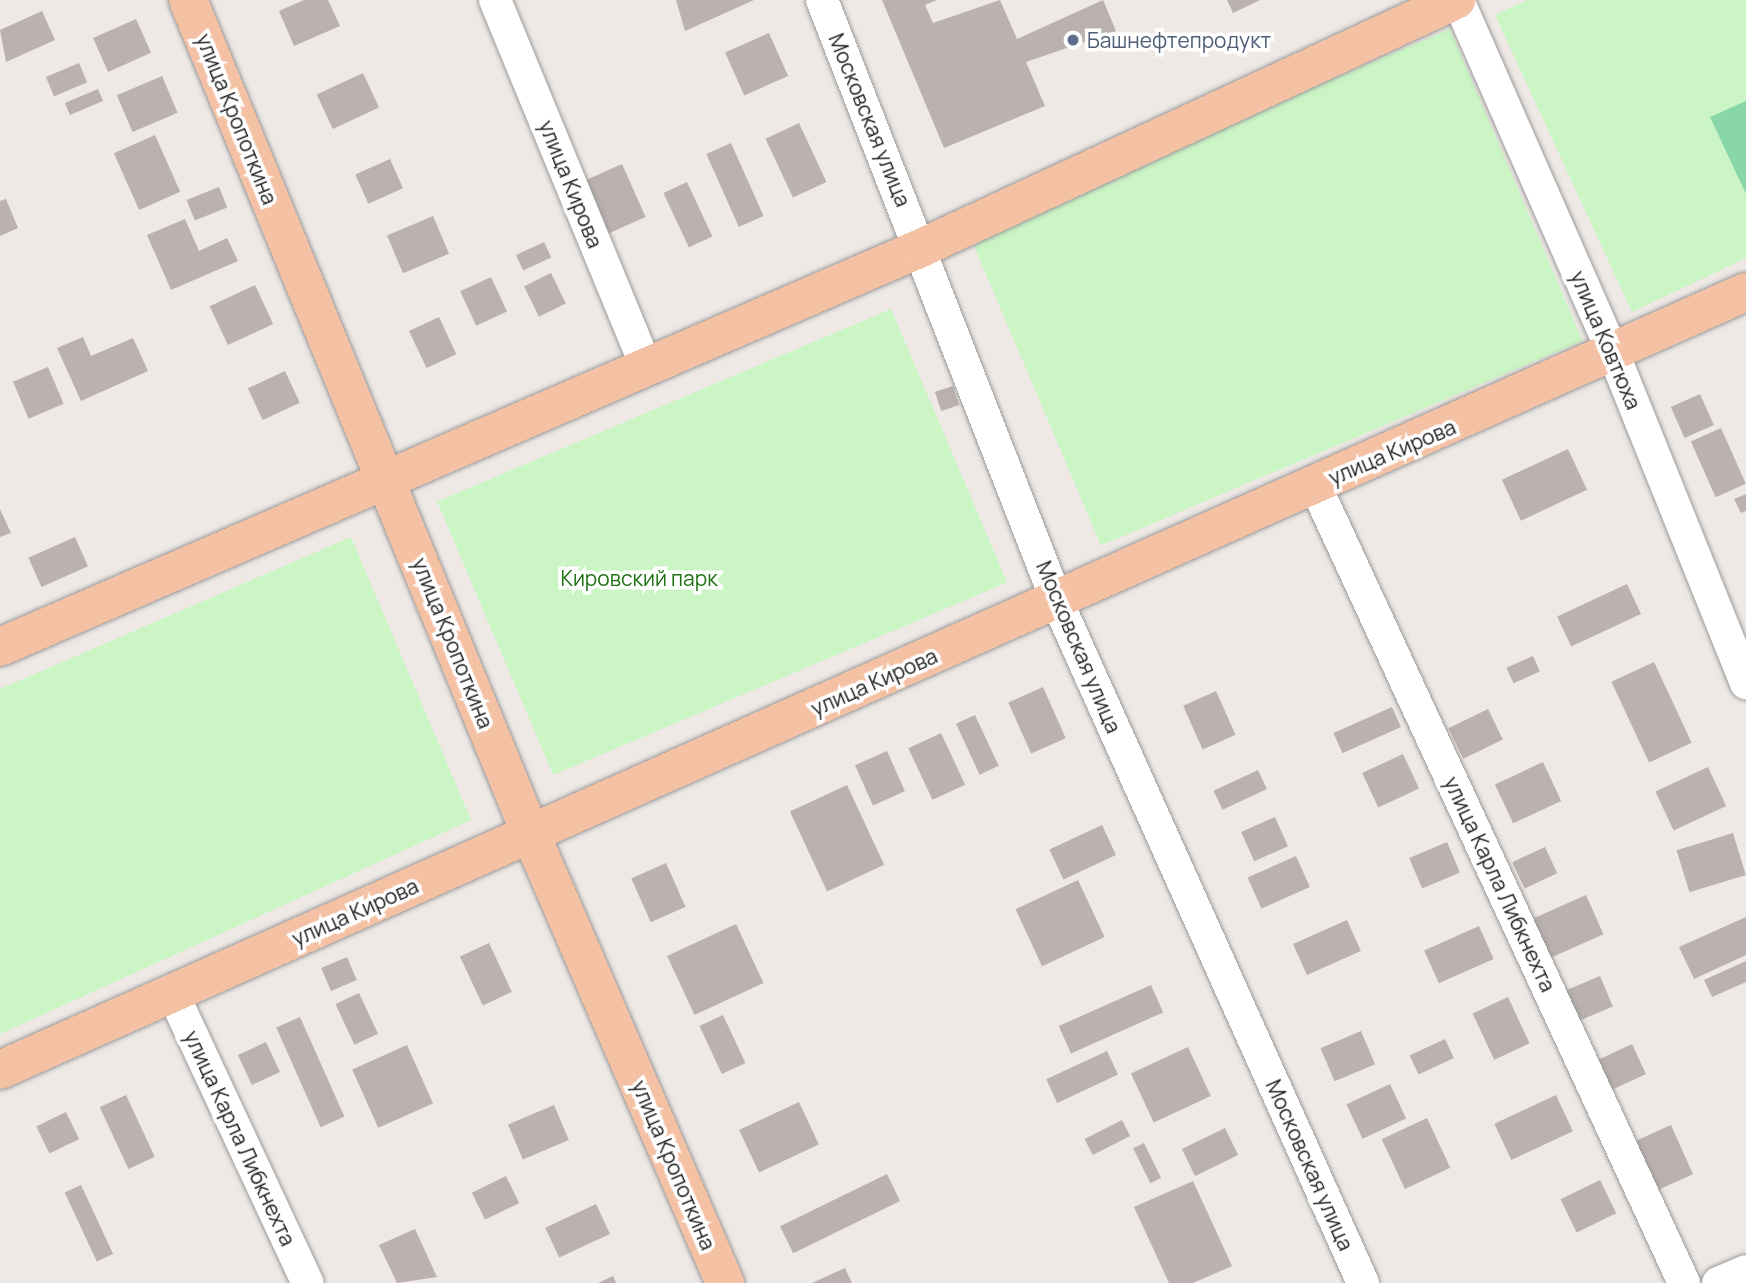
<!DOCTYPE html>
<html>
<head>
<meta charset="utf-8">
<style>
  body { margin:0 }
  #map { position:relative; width:1746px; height:1283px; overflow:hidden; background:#eee9e5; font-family:Manrope,sans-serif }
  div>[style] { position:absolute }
  .park>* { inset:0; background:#cbf5c5; transform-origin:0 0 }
  .pitch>* { inset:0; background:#89d7a9 }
  .building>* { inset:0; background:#bbb1ae; transform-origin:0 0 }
  .roads { filter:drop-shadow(0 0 2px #9b9b9b) drop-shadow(0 0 2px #9b9b9b) }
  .minor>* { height:32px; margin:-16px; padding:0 16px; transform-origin:16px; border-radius:16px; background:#fff }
  .major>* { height:38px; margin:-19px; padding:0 19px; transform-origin:19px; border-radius:19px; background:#f4c1a4 }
  .dots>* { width:19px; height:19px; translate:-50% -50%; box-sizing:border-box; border:4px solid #fff; border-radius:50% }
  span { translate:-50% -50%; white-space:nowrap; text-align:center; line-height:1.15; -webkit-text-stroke:7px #fff; paint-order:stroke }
  .service-label { font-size:21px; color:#4e5e75 }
  .left { translate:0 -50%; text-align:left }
  .street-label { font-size:21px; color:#1e1e1e }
  .park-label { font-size:21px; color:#207315 }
</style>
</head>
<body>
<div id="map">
  <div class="park">
    <div style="clip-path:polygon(1527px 0,1746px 0,1746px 258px,1632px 312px,1495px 15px)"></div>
    <div style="left:1450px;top:29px;width:339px;height:523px;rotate:67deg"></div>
    <div style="left:891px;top:309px;width:297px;height:493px;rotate:67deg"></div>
    <div style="clip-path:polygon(351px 537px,471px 820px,0 1034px,0 689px)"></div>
  </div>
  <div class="pitch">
    <div style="clip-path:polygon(1746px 101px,1746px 194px,1710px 117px)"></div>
  </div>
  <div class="building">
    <div style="clip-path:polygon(304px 0,328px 0,340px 26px,294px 46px,279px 11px)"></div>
    <div style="clip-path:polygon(676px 0,754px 0,685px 31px)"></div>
    <div style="clip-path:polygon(882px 0,937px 0,925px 5px,933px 23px,1000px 0,1017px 39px,1103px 0,1116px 31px,1026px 62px,1045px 106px,944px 148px)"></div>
    <div style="clip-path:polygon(1227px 0,1260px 0,1233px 13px)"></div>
    <div style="clip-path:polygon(42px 11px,55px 40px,6px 62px,0 30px)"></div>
    <div style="left:136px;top:19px;width:37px;height:47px;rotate:66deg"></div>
    <div style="left:769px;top:33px;width:47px;height:48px;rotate:66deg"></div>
    <div style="left:79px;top:63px;width:21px;height:36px;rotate:67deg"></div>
    <div style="left:363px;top:73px;width:38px;height:51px;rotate:65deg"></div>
    <div style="left:162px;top:76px;width:40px;height:49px;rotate:67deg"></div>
    <div style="left:98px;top:89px;width:13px;height:36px;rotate:67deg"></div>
    <div style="left:799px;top:123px;width:65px;height:37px;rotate:65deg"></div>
    <div style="left:155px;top:135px;width:62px;height:45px;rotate:66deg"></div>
    <div style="left:731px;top:143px;width:80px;height:27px;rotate:66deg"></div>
    <div style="left:390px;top:159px;width:32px;height:38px;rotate:66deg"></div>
    <div style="left:622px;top:164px;width:58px;height:50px;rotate:66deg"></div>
    <div style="left:687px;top:182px;width:60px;height:26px;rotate:65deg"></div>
    <div style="left:219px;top:187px;width:22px;height:35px;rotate:68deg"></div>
    <div style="clip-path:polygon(6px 199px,18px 228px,0 236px,0 201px)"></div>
    <div style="left:433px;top:216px;width:41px;height:50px;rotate:67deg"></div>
    <div style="clip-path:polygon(185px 219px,199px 251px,227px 238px,238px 261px,171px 290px,147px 235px)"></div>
    <div style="left:544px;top:242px;width:17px;height:31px;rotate:65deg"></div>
    <div style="left:551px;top:273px;width:34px;height:30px;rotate:64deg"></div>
    <div style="left:491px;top:277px;width:38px;height:34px;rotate:65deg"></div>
    <div style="left:255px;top:285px;width:43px;height:50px;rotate:65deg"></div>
    <div style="left:439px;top:317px;width:41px;height:33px;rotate:65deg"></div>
    <div style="clip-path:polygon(83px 337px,91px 356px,133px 338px,148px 371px,81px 401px,57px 348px)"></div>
    <div style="left:48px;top:367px;width:40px;height:38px;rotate:67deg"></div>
    <div style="left:285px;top:371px;width:35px;height:41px;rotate:65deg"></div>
    <div style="left:953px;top:386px;width:20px;height:19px;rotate:72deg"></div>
    <div style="left:1700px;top:394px;width:34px;height:32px;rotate:66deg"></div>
    <div style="left:1721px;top:428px;width:61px;height:33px;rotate:66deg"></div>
    <div style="left:1568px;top:449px;width:45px;height:73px;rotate:65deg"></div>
    <div style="clip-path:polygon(1746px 494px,1746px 511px,1741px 513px,1734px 499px)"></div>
    <div style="clip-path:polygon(0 509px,11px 533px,0 537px)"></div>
    <div style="left:75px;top:537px;width:32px;height:51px;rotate:66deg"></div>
    <div style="left:1627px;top:584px;width:33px;height:77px;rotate:65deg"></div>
    <div style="left:1533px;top:656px;width:17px;height:29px;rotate:66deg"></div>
    <div style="left:1654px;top:662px;width:89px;height:47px;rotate:65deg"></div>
    <div style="left:1043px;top:687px;width:56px;height:38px;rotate:66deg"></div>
    <div style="left:1216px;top:691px;width:48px;height:36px;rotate:66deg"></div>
    <div style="left:1392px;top:707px;width:22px;height:64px;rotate:66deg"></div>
    <div style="left:1488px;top:709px;width:34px;height:44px;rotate:64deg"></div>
    <div style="left:975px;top:715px;width:56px;height:21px;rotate:65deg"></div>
    <div style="left:941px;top:733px;width:57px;height:36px;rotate:65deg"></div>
    <div style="left:887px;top:751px;width:44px;height:35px;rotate:66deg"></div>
    <div style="left:1403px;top:754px;width:38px;height:45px;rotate:65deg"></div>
    <div style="left:1543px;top:762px;width:43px;height:53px;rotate:65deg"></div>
    <div style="left:1708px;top:767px;width:43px;height:58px;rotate:65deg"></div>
    <div style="left:1258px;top:770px;width:21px;height:49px;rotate:65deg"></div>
    <div style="left:847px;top:785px;width:88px;height:63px;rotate:65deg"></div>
    <div style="left:1275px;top:817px;width:32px;height:37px;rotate:66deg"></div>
    <div style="left:1102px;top:825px;width:33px;height:58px;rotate:65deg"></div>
    <div style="left:1733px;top:833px;width:44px;height:59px;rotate:73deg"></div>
    <div style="left:1447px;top:842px;width:33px;height:41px;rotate:67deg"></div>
    <div style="left:1545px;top:847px;width:29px;height:36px;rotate:65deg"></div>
    <div style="left:1296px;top:856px;width:34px;height:53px;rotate:66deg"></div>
    <div style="left:666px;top:863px;width:48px;height:38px;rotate:66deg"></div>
    <div style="left:1078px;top:880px;width:63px;height:69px;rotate:65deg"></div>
    <div style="left:1586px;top:895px;width:43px;height:59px;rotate:66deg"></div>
    <div style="clip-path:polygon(1746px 917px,1746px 955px,1694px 979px,1679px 947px)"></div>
    <div style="left:1347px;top:920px;width:34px;height:59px;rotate:66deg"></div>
    <div style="left:736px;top:924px;width:65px;height:76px;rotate:65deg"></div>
    <div style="left:1479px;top:926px;width:36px;height:60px;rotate:66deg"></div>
    <div style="left:489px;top:943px;width:54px;height:32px;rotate:65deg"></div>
    <div style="left:347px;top:957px;width:25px;height:28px;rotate:67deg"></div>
    <div style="clip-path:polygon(1746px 961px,1746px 982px,1712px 997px,1704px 980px)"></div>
    <div style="left:1600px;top:976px;width:33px;height:43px;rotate:67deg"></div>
    <div style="left:1151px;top:985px;width:30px;height:101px;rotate:66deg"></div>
    <div style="left:359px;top:993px;width:45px;height:26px;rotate:65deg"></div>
    <div style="left:1508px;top:997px;width:51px;height:39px;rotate:65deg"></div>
    <div style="left:723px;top:1015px;width:53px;height:26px;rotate:65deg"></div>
    <div style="left:300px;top:1017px;width:109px;height:26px;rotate:66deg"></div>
    <div style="left:1361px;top:1031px;width:36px;height:44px;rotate:67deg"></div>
    <div style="left:1445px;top:1039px;width:21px;height:39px;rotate:65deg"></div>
    <div style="left:266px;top:1042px;width:33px;height:31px;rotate:65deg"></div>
    <div style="left:1632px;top:1044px;width:33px;height:42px;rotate:65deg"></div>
    <div style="left:407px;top:1045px;width:64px;height:60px;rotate:66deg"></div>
    <div style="left:1188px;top:1047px;width:54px;height:63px;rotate:65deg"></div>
    <div style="left:1107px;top:1051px;width:26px;height:67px;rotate:65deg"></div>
    <div style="left:1390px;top:1084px;width:38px;height:48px;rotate:65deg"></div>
    <div style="left:126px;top:1095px;width:68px;height:29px;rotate:65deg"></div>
    <div style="left:1556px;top:1095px;width:40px;height:68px;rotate:65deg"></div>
    <div style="left:799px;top:1102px;width:47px;height:66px;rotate:65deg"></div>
    <div style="left:554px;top:1105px;width:38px;height:50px;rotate:67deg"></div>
    <div style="left:66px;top:1112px;width:30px;height:33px;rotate:64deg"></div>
    <div style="left:1427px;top:1118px;width:55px;height:50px;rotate:65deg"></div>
    <div style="left:1122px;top:1120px;width:18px;height:42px;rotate:63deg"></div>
    <div style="left:1671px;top:1125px;width:54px;height:44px;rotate:66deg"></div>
    <div style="left:1225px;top:1128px;width:30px;height:48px;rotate:64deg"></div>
    <div style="left:1144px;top:1143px;width:39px;height:12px;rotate:64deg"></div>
    <div style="left:887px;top:1174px;width:30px;height:119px;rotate:64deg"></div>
    <div style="left:506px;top:1176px;width:30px;height:38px;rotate:64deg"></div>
    <div style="left:1600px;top:1180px;width:37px;height:44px;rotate:64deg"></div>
    <div style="clip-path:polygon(1193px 1181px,1232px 1266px,1193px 1283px,1169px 1283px,1134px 1207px)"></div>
    <div style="left:81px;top:1185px;width:76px;height:18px;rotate:65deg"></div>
    <div style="left:596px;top:1204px;width:33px;height:56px;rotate:65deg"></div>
    <div style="clip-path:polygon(415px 1229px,437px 1277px,397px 1283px,379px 1245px)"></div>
    <div style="clip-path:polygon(845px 1268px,852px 1283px,812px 1283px)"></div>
    <div style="clip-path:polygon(613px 1276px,616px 1283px,598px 1283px)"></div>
  </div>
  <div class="roads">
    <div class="minor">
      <div style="left:495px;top:0;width:398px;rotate:67.6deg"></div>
      <div style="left:822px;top:0;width:643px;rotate:68.66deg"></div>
      <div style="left:1056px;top:599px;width:750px;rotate:65.83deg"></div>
      <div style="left:1458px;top:0;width:388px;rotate:66.3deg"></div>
      <div style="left:1614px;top:355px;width:354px;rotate:68.1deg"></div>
      <div style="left:1315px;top:485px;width:879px;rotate:65.18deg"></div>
      <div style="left:172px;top:992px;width:321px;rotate:65deg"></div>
      <div style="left:1718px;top:1283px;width:30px;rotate:-23deg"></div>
    </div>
    <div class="major">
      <div style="left:188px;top:0;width:905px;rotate:67.66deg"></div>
      <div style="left:532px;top:837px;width:486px;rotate:66.6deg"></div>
      <div style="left:0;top:647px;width:1004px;rotate:-23.42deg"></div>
      <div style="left:921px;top:248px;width:590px;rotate:-24.87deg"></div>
      <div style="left:0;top:1070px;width:1911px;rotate:-24.02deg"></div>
    </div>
  </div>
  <div class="dots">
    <div style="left:1073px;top:40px;background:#5c6f8a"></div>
  </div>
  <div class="service-label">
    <span class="left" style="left:1087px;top:40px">Башнефтепродукт</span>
  </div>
  <div class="street-label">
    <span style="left:237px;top:119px;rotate:68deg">улица Кропоткина</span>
    <span style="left:870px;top:120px;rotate:68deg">Московская улица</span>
    <span style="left:571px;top:184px;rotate:68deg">улица Кирова</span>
    <span style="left:1606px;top:340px;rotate:67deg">улица Ковтюха</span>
    <span style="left:1392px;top:452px;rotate:-23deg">улица Кирова</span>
    <span style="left:453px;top:643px;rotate:68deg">улица Кропоткина</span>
    <span style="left:1079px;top:647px;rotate:67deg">Московская улица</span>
    <span style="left:874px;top:682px;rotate:-24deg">улица Кирова</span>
    <span style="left:1500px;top:884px;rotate:65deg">улица Карла Либкнехта</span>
    <span style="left:355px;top:912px;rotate:-24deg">улица Кирова</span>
    <span style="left:240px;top:1138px;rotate:65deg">улица Карла Либкнехта</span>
    <span style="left:674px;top:1165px;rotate:67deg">улица Кропоткина</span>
    <span style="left:1310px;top:1165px;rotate:66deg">Московская улица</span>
  </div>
  <div class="park-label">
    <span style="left:639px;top:578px">Кировский парк</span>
  </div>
</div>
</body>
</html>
